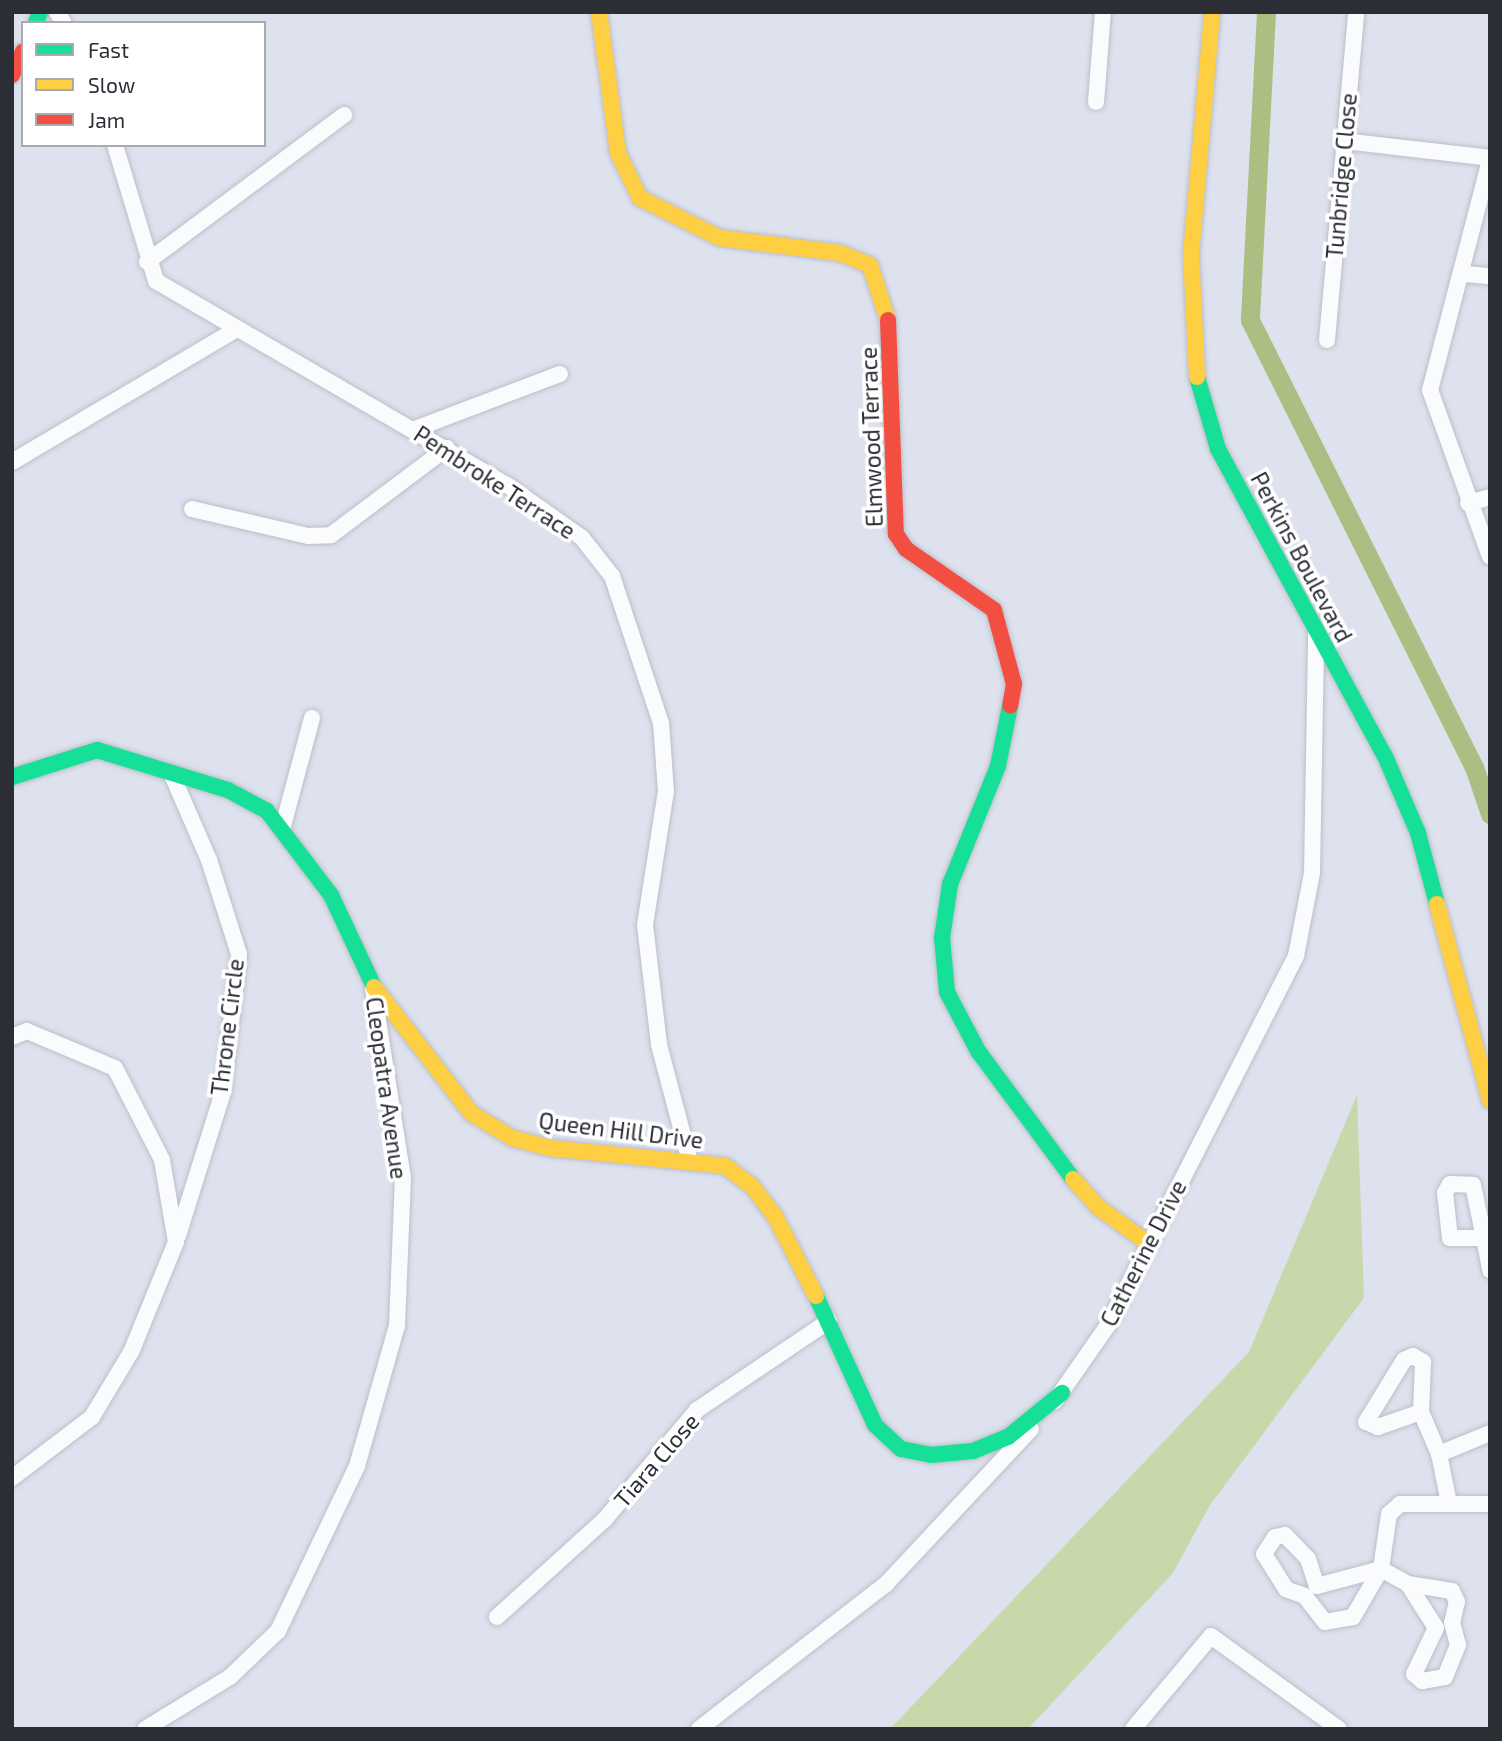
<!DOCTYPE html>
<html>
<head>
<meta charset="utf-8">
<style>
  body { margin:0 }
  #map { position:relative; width:1502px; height:1741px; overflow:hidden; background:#dee2ee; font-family:"Exo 2",sans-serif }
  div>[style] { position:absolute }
  .green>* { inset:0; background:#c9d8ab }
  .canal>* { height:19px; margin:-9.5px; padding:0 9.5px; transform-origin:9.5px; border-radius:9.5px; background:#adbe82 }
  .roads { filter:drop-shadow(0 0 2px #bbbfc8) drop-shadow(0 0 2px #bbbfc8) }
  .street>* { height:16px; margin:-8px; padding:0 8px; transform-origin:8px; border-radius:8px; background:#fafbfc }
  .fast>* { height:16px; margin:-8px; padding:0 8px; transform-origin:8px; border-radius:8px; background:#16e098 }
  .slow>* { height:16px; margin:-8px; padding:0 8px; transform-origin:8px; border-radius:8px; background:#ffcf43 }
  .jam>* { height:16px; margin:-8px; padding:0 8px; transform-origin:8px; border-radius:8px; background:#f24e42 }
  span { translate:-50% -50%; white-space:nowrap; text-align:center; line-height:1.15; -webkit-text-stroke:7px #fff; paint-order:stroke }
  .street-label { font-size:23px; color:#2c2e36 }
  .frame { position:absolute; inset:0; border:14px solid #2c2e36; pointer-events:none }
  .legend { position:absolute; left:21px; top:21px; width:245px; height:126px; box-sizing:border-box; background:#fff; border:2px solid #ababaf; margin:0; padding:9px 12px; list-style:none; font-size:21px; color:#2c2e36 }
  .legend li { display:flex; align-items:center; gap:14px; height:35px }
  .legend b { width:35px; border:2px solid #ababaf }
</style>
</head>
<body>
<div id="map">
  <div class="green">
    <div style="clip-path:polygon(1357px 1095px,1364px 1298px,1210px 1505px,1173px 1573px,1028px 1729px,890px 1729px,1249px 1352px)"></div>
  </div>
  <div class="canal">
    <div style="left:1266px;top:12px;width:308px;rotate:93deg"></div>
    <div style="left:1250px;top:320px;width:500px;rotate:63.4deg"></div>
    <div style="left:1474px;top:767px;width:50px;rotate:71.2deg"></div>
  </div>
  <div class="roads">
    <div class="street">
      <div style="left:57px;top:12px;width:13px;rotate:58deg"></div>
      <div style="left:1096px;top:102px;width:90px;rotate:-85.6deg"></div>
      <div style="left:1344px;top:141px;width:147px;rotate:6.6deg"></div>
      <div style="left:115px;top:145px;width:142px;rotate:73.2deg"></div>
      <div style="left:156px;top:281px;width:406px;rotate:30.2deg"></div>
      <div style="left:507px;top:485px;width:92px;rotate:35.2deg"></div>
      <div style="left:582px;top:538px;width:48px;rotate:51.7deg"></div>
      <div style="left:612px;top:576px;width:155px;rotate:71.6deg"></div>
      <div style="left:661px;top:723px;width:68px;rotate:85.8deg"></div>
      <div style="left:666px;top:791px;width:136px;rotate:98.9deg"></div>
      <div style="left:645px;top:925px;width:121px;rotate:83.3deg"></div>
      <div style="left:659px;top:1045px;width:117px;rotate:75.1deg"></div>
      <div style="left:1490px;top:160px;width:238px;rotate:104.6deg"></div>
      <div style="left:1430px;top:390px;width:177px;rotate:70.2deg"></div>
      <div style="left:147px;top:262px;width:246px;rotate:-36.7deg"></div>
      <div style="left:1465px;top:274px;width:25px;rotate:5deg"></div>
      <div style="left:1327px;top:340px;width:329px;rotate:-84.9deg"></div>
      <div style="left:415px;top:429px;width:155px;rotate:-20.8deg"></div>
      <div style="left:12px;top:462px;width:259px;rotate:-30.6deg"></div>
      <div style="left:1468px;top:503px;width:23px;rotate:-15deg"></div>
      <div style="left:192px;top:509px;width:119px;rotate:13.1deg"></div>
      <div style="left:308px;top:536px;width:23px;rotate:-2deg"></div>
      <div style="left:331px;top:535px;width:145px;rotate:-36.9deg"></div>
      <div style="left:172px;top:775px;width:93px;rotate:66.5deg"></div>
      <div style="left:209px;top:860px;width:99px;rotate:72.3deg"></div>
      <div style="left:239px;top:954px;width:139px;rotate:96.6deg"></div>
      <div style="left:223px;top:1092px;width:151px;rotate:107.4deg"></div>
      <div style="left:283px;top:826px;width:112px;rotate:-75deg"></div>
      <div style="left:12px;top:1037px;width:16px;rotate:-22deg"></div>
      <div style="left:27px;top:1031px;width:95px;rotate:22.8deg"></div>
      <div style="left:115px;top:1068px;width:103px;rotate:62.9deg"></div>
      <div style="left:162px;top:1160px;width:83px;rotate:80.3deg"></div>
      <div style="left:176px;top:1242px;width:119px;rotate:112.2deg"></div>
      <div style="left:131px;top:1352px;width:76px;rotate:121deg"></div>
      <div style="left:92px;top:1417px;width:101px;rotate:142.7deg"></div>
      <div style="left:1484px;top:1238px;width:34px;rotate:180deg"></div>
      <div style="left:1450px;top:1238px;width:45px;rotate:-96.3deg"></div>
      <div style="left:1445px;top:1193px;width:10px;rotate:-61deg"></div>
      <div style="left:1450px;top:1184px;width:23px;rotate:2deg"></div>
      <div style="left:1473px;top:1185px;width:54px;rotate:78.3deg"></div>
      <div style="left:1484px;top:1238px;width:33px;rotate:79deg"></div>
      <div style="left:1055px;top:1401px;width:93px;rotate:-55.1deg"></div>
      <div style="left:1108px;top:1325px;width:414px;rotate:-63deg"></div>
      <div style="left:1296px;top:956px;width:85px;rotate:-79.1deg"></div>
      <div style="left:1312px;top:873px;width:240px;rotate:-89deg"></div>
      <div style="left:1421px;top:1412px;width:46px;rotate:160.8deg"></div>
      <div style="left:1378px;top:1427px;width:13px;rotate:-157deg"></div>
      <div style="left:1366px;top:1422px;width:73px;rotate:-58.5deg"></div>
      <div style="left:1404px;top:1360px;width:10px;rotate:-24deg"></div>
      <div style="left:1413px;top:1356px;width:12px;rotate:31deg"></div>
      <div style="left:1423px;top:1362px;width:50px;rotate:92.3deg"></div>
      <div style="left:1421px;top:1412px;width:46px;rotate:66.8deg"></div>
      <div style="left:1439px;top:1454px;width:50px;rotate:78.5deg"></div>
      <div style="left:1439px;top:1454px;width:55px;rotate:-22.4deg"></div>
      <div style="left:1285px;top:1535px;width:33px;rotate:46deg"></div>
      <div style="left:1308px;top:1559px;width:28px;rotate:72deg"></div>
      <div style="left:1317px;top:1586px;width:66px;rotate:-14.9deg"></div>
      <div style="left:1381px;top:1569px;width:56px;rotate:120.3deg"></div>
      <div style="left:1353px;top:1617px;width:28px;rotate:170deg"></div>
      <div style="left:1325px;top:1622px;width:33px;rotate:-128deg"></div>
      <div style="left:1305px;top:1596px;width:20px;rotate:-160deg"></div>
      <div style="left:1286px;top:1589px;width:41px;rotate:-122.2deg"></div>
      <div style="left:1264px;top:1554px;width:20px;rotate:-57deg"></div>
      <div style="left:1275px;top:1537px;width:10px;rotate:-11deg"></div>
      <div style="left:1408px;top:1584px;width:52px;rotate:57.5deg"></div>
      <div style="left:1436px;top:1628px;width:51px;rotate:115.6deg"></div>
      <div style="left:1414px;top:1674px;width:11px;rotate:41deg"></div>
      <div style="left:1422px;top:1681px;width:23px;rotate:-10deg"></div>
      <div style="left:1445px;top:1677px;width:35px;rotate:-68deg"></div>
      <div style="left:1458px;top:1645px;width:23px;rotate:-105deg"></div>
      <div style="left:1452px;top:1623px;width:22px;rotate:-77deg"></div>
      <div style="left:1457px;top:1602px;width:12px;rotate:-114deg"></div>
      <div style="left:1452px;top:1591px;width:45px;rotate:-171deg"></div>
      <div style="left:1408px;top:1584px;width:31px;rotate:-151deg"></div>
      <div style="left:1381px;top:1569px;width:56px;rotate:-81.7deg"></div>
      <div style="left:1389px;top:1514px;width:15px;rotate:-42deg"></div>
      <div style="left:1400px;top:1504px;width:90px"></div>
      <div style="left:497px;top:1617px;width:146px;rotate:-42.2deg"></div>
      <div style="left:605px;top:1519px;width:143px;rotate:-49.8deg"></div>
      <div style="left:697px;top:1410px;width:159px;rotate:-34deg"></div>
      <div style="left:145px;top:1729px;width:100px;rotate:-31.5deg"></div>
      <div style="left:230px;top:1677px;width:66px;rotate:-43.8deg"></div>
      <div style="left:278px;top:1631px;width:183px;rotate:-64.4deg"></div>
      <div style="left:357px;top:1466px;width:146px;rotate:-74.1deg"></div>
      <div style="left:397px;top:1326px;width:148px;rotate:-87.7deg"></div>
      <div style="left:403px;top:1178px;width:192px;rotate:-99deg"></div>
      <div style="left:699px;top:1729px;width:237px;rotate:-37.8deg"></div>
      <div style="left:886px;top:1584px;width:212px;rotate:-46.9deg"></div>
      <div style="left:1133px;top:1729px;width:121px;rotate:-50deg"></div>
      <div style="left:1211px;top:1636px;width:158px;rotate:36deg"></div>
    </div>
    <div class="fast">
      <div style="left:36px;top:23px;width:12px;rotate:-70deg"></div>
      <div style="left:1197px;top:377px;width:75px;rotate:73.7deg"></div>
      <div style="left:1218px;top:449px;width:349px;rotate:61.5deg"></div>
      <div style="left:1385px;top:756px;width:84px;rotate:66.8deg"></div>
      <div style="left:1418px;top:833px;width:73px;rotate:75deg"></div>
      <div style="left:1010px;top:706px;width:61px;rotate:101.3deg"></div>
      <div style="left:998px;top:766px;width:127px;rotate:112.1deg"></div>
      <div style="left:950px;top:884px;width:55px;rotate:98.4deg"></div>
      <div style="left:942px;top:938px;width:54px;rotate:84.7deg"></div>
      <div style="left:947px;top:992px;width:67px;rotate:62.3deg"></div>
      <div style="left:978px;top:1051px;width:159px;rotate:53.4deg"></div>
      <div style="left:12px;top:777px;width:89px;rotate:-17.6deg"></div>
      <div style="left:97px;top:750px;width:137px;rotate:17deg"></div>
      <div style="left:228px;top:790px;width:44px;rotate:28.3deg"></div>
      <div style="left:267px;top:811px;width:106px;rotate:52.7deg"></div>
      <div style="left:331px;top:895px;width:102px;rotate:64.9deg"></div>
      <div style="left:816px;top:1296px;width:142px;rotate:65.4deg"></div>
      <div style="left:875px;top:1425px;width:35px;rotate:43deg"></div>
      <div style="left:901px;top:1449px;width:31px;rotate:11deg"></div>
      <div style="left:931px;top:1455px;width:42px;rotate:-5.4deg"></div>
      <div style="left:973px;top:1451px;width:38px;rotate:-22deg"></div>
      <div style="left:1008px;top:1437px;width:70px;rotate:-39.2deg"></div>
    </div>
    <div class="slow">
      <div style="left:599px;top:12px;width:142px;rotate:82.3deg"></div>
      <div style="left:618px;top:153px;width:50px;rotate:63.9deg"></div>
      <div style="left:640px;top:198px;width:89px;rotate:26.6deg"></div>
      <div style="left:720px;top:238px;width:121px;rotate:7.1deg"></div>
      <div style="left:840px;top:253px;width:32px;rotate:22deg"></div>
      <div style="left:870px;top:265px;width:58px;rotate:71.9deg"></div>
      <div style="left:1197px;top:377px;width:123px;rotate:-92.8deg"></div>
      <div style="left:1191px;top:254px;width:243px;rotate:-85deg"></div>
      <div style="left:1437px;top:904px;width:204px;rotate:74.9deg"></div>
      <div style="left:374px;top:987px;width:159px;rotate:52.4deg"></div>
      <div style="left:471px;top:1113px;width:48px;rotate:31.4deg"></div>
      <div style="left:512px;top:1138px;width:38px;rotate:15deg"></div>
      <div style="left:549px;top:1148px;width:177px;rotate:5.8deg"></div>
      <div style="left:725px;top:1166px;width:34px;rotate:37deg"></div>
      <div style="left:752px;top:1186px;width:38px;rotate:53deg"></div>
      <div style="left:775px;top:1216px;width:90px;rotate:62.9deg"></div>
      <div style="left:1073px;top:1179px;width:38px;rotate:48deg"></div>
      <div style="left:1098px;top:1207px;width:62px;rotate:35.8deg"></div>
    </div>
    <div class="jam">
      <div style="left:12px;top:75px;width:26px;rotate:-65deg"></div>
      <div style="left:888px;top:320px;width:214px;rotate:87.9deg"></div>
      <div style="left:896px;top:534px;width:18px;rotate:56deg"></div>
      <div style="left:906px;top:549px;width:107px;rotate:34.7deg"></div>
      <div style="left:994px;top:610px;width:77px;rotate:74.9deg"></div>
      <div style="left:1014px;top:684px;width:22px;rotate:100deg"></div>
    </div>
  </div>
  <div class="street-label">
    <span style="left:1341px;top:176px;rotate:-85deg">Tunbridge Close</span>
    <span style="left:871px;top:437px;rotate:-92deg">Elmwood Terrace</span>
    <span style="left:495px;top:482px;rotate:33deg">Pembroke Terrace</span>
    <span style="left:1302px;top:557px;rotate:62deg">Perkins Boulevard</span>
    <span style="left:227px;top:1027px;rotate:-83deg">Throne Circle</span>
    <span style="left:387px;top:1088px;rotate:82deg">Cleopatra Avenue</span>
    <span style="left:621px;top:1130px;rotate:7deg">Queen Hill Drive</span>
    <span style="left:1143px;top:1253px;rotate:-63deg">Catherine Drive</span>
    <span style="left:656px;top:1460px;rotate:-49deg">Tiara Close</span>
  </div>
  <div class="frame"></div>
  <ul class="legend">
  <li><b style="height:9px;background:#16e098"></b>Fast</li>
  <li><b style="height:9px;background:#ffcf43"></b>Slow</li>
  <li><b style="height:9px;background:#f24e42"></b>Jam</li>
  </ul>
</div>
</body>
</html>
